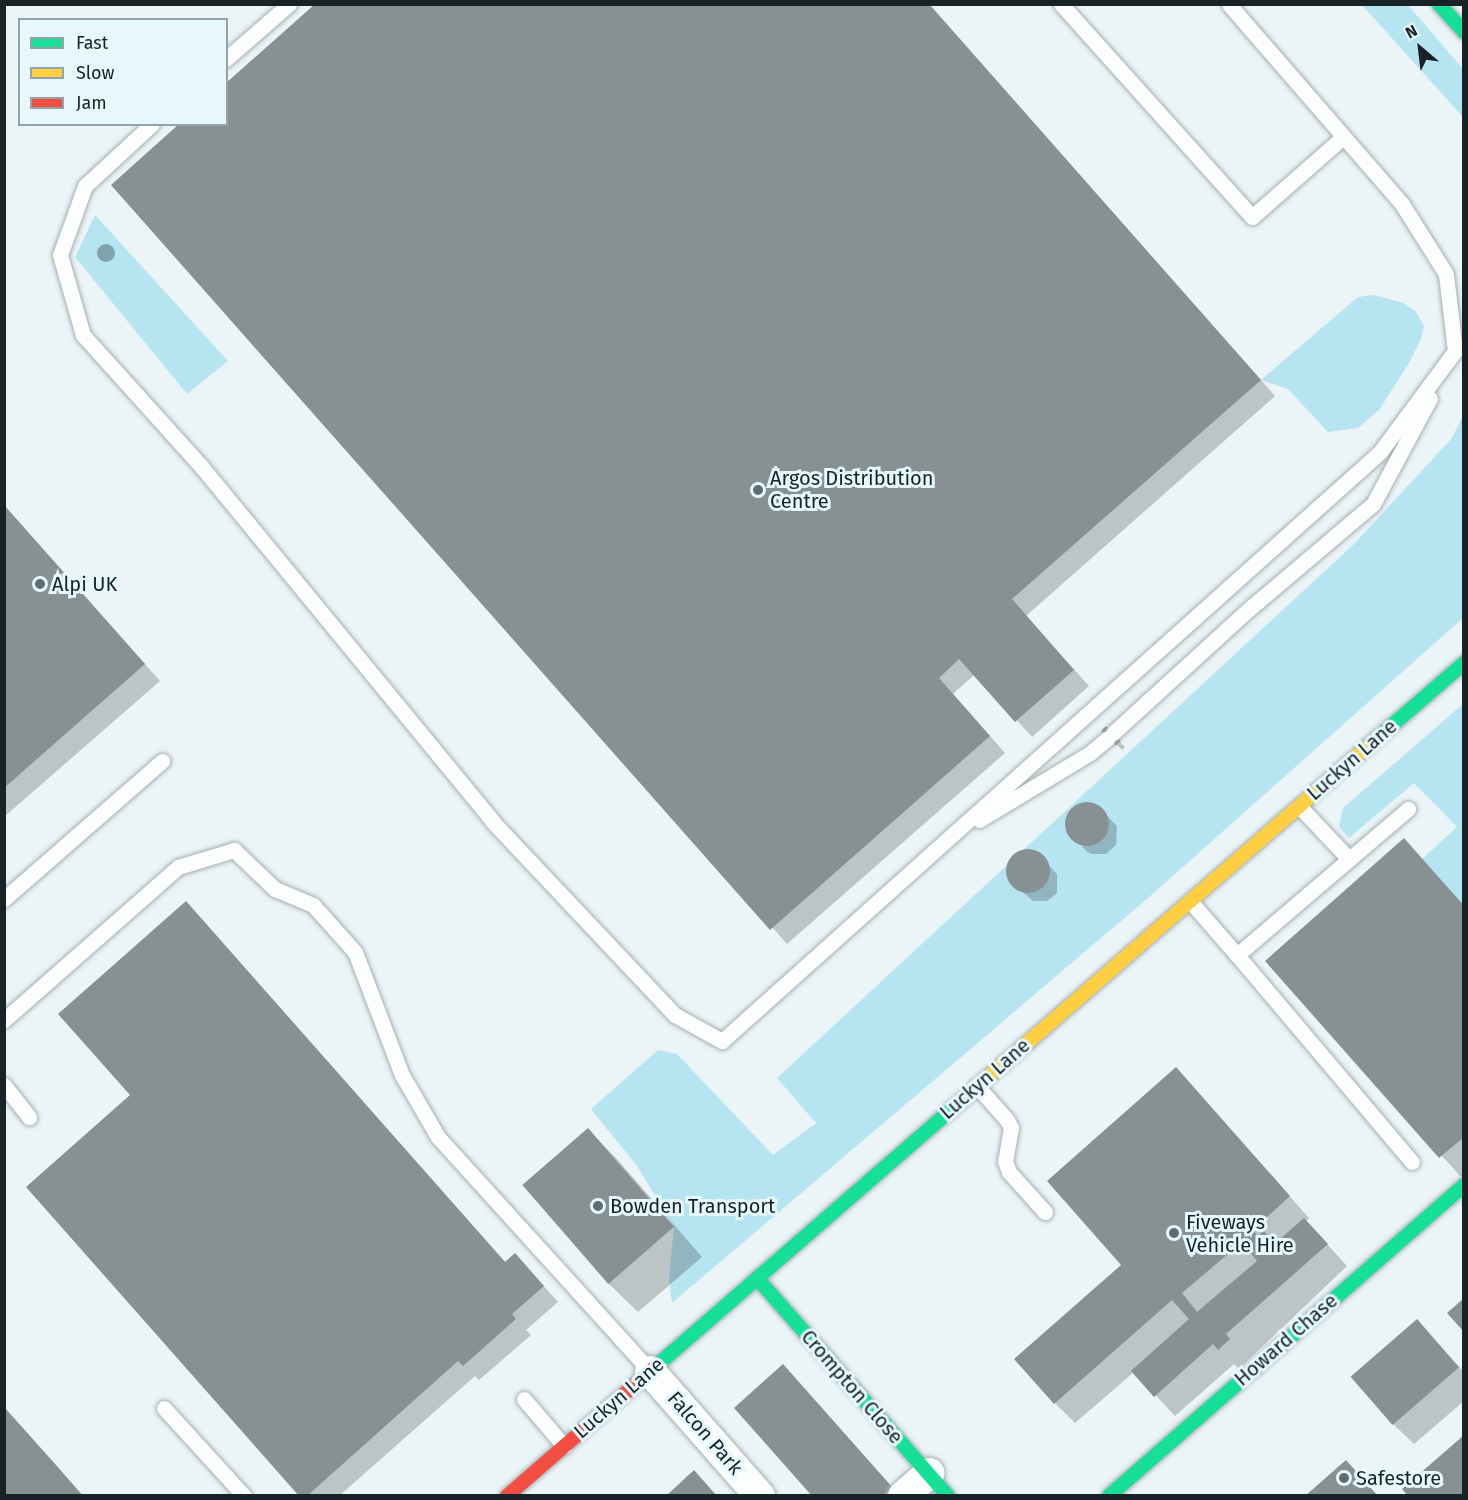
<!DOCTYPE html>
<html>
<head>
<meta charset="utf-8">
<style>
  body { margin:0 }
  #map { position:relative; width:1468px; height:1500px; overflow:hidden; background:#ebf5f8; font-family:"Fira Sans",sans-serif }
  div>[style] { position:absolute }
  .green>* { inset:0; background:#b6e4f0 }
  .shadow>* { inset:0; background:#0003; transform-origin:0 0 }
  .building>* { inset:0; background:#879093; transform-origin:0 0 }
  .round { border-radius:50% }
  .roads { filter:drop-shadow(0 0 2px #a5afb2) drop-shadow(0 0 2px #a5afb2) }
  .lane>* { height:15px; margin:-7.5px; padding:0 7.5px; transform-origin:7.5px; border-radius:7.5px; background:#fcfefe }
  .street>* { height:30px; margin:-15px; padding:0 15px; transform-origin:15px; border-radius:15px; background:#fcfefe }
  .fast>* { height:14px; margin:-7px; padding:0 7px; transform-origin:7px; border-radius:7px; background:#16e098 }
  .slow>* { height:14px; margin:-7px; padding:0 7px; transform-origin:7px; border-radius:7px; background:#ffcf43 }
  .jam>* { height:14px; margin:-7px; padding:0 7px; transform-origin:7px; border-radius:7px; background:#f24e42 }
  .trees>* { width:18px; height:18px; margin:-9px; border-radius:50%; background:#7fa3ac }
  .dots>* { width:16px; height:16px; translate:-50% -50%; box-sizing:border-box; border:3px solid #e6f8fd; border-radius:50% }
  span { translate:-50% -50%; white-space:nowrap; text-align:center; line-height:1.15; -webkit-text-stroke:6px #e6f8fd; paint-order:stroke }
  .poi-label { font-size:20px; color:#172326 }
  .left { translate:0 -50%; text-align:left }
  .street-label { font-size:20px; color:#172326 }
  .frame { position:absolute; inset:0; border:6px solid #172326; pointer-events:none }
  .legend { position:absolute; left:18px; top:18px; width:210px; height:108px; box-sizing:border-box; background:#e6f8fd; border:2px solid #93a3a7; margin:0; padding:8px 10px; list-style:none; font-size:18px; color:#172326 }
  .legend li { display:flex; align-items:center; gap:12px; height:30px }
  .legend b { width:30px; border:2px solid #93a3a7 }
  .north { position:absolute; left:1390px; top:18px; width:60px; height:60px; -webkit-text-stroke:4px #e6f8fd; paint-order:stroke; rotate:332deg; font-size:16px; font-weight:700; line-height:24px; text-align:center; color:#172326 }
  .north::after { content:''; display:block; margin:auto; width:21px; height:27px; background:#172326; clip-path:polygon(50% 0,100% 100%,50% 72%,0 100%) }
</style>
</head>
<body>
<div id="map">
  <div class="green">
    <div style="clip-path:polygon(1362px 5px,1408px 5px,1463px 69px,1463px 123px,1462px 116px)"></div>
    <div style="clip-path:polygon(95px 215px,228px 361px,187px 394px,75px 257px)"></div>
    <div style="clip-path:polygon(1373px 295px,1404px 303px,1416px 312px,1424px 326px,1421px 339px,1409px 363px,1379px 410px,1358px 428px,1328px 432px,1288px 389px,1261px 380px,1358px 297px)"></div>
    <div style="clip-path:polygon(1463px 415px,1463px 618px,1148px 898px,672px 1303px,669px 1279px,674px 1227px,637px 1166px,591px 1109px,658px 1050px,677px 1054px,773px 1155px,816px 1123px,777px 1078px,1355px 543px,1452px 438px)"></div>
    <div style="clip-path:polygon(1463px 704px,1463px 906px,1422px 859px,1457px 827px,1414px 783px,1349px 838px,1339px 827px,1343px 808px)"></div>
  </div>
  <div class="shadow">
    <div style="clip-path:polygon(929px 4px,1275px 396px,1026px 616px,1089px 686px,1032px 737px,975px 674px,953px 694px,1005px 753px,787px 944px,113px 185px,226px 124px)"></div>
    <div style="clip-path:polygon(4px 505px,160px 681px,4px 817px)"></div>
    <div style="left:1106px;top:728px;width:27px;height:4px;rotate:45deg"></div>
    <div style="clip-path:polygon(1084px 804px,1097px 806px,1117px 826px,1116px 845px,1106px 854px,1092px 854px,1086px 851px,1067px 828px,1069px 815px)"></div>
    <div style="clip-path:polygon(1403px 840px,1464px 905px,1464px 1175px,1461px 1177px,1267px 961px)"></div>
    <div style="clip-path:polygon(1031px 851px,1037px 853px,1057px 874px,1057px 893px,1047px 901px,1033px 901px,1011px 882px,1008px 876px,1009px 863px,1019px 853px)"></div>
    <div style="clip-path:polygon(201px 919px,506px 1263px,530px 1271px,558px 1302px,526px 1330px,531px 1335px,479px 1380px,475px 1376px,339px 1496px,301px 1496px,132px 1095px)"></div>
    <div style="clip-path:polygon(1176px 1069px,1309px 1218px,1306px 1221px,1347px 1266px,1239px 1369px,1234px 1364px,1175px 1416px,1134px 1372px,1075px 1423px,1055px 1403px,1123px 1265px)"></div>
    <div style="clip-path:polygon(588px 1130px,617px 1159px,702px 1257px,638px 1312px,608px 1283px,524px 1185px)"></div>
    <div style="clip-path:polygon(1417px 1321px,1464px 1372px,1464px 1401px,1414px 1444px,1393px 1424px)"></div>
    <div style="clip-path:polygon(803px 1387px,900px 1496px,814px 1496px)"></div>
    <div style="clip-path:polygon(4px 1407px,83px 1496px,4px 1496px)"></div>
  </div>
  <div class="building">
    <div style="clip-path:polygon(315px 4px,929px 4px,1261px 380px,1012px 599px,1074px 670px,1015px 722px,959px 659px,939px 678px,990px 736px,770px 930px,111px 185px,179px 124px,226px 124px,226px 83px)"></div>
    <div style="clip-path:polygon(4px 505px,145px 664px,4px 788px)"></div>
    <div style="left:1106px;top:726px;width:21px;height:7px;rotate:45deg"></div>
    <div class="round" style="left:1065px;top:802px;width:44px;height:44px"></div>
    <div style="clip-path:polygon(1404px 838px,1464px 906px,1464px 1137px,1439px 1158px,1265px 961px)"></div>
    <div class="round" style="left:1006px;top:849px;width:44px;height:44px"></div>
    <div style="clip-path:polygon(186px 901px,505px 1262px,515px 1253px,544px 1286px,512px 1314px,516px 1319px,463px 1366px,458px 1361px,307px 1496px,299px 1496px,26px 1187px,130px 1095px,58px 1014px)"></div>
    <div style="clip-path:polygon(evenodd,1176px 1067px,1290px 1196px,1253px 1230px,1258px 1236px,1264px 1231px,1269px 1237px,1265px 1241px,1270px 1248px,1304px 1218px,1328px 1244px,1226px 1334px,1230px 1339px,1218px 1350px,1213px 1344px,1154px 1397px,1131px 1371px,1189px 1319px,1172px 1300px,1054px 1404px,1014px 1359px,1121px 1265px,1047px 1181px,1176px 1067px,1242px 1242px,1257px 1261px,1197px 1312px,1182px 1293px,1242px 1242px)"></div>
    <div style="left:588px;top:1128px;width:131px;height:87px;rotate:49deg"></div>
    <div style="clip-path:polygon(1464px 1298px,1464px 1332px,1447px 1313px)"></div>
    <div style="left:1417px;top:1319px;width:64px;height:88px;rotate:49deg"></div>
    <div style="clip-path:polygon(783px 1364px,892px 1487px,883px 1496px,812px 1496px,734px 1408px)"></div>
    <div style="clip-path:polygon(4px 1407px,56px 1465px,83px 1496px,4px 1496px)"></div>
    <div style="clip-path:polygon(1464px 1435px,1464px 1496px,1408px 1496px,1402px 1489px)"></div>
    <div style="clip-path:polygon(1346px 1460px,1378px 1496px,1305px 1496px)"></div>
    <div style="clip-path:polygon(694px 1470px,717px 1496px,666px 1496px)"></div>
  </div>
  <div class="roads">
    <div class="lane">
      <div style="left:1061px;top:4px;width:286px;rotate:48.1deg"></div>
      <div style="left:1252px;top:217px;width:121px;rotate:-41.3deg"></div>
      <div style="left:226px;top:59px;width:84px;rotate:-41.1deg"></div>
      <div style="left:152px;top:124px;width:91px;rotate:137.2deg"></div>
      <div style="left:85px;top:186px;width:73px;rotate:109.9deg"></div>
      <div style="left:60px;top:255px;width:83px;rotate:74deg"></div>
      <div style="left:83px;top:335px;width:176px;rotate:48deg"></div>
      <div style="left:201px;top:466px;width:460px;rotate:50.6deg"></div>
      <div style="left:493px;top:822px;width:265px;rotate:46.7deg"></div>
      <div style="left:675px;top:1015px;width:54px;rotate:29deg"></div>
      <div style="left:722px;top:1041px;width:883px;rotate:-41.83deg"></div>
      <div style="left:1380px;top:452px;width:126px;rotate:-53.4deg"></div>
      <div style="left:1455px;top:351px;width:78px;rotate:-96.7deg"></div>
      <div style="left:1446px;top:274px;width:83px;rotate:-122.2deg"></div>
      <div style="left:1402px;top:204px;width:264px;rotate:-130.9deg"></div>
      <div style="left:1113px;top:733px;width:184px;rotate:-42.4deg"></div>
      <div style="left:1249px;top:609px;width:162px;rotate:-40.3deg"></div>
      <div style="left:1373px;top:504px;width:120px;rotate:-61.7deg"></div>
      <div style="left:1299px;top:806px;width:73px;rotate:46.7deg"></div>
      <div style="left:979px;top:820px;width:130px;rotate:-31.1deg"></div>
      <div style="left:1090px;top:753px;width:23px;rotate:-40deg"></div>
      <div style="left:4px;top:899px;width:210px;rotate:-41.1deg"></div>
      <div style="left:1190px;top:901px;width:72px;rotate:49deg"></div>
      <div style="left:1237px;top:955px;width:225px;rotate:-40.5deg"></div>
      <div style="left:1237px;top:955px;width:271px;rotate:49.8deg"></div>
      <div style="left:4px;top:1020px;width:232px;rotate:-41.3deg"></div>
      <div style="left:178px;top:867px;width:59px;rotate:-16.9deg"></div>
      <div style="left:234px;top:850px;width:57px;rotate:43.6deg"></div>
      <div style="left:275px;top:889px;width:41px;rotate:22.8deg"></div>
      <div style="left:313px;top:905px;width:63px;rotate:48.2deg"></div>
      <div style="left:355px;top:952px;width:132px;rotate:69.1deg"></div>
      <div style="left:402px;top:1075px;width:72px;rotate:59.9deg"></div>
      <div style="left:438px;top:1137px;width:316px;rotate:47.8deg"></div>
      <div style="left:4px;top:1085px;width:41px;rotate:52deg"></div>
      <div style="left:977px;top:1086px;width:45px;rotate:48.6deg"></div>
      <div style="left:1007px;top:1120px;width:9px;rotate:63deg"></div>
      <div style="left:1011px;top:1128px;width:34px;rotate:100deg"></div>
      <div style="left:1005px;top:1161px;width:12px;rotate:70deg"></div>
      <div style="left:1009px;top:1172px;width:54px;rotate:48deg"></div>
      <div style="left:524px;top:1399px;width:62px;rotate:49.6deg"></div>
      <div style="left:164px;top:1408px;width:119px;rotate:47.7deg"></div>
    </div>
    <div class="street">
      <div style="left:650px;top:1371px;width:167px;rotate:48.7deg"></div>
      <div style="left:903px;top:1496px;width:35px;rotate:-41deg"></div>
    </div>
    <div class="fast">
      <div style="left:1439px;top:4px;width:38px;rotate:48deg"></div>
      <div style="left:1366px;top:748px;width:130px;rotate:-40.9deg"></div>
      <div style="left:757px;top:1278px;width:290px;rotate:48.8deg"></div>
      <div style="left:654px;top:1368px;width:420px;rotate:-41deg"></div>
      <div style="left:1109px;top:1496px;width:472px;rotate:-41.2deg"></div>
    </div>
    <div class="slow">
      <div style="left:971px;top:1092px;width:524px;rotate:-41.05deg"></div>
    </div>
    <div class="jam">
      <div style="left:507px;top:1496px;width:195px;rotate:-41deg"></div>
    </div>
  </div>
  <div class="trees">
    <div style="left:106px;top:253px"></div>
  </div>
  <div class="dots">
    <div style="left:758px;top:490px;background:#616c70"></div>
    <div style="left:40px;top:584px;background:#616c70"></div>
    <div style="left:598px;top:1206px;background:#616c70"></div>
    <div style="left:1174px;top:1233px;background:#616c70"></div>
    <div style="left:1344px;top:1478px;background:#616c70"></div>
  </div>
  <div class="poi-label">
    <span class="left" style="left:770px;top:490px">Argos Distribution<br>Centre</span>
    <span class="left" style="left:52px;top:584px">Alpi UK</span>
    <span class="left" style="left:610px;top:1206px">Bowden Transport</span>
    <span class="left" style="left:1186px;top:1234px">Fiveways<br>Vehicle Hire</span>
    <span class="left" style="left:1356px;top:1478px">Safestore</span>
  </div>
  <div class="street-label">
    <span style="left:1352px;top:760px;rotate:-41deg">Luckyn Lane</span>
    <span style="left:985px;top:1079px;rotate:-41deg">Luckyn Lane</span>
    <span style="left:1286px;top:1340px;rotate:-41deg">Howard Chase</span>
    <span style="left:852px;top:1387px;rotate:49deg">Crompton Close</span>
    <span style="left:619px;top:1398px;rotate:-41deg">Luckyn Lane</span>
    <span style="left:705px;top:1433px;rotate:49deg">Falcon Park</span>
  </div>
  <div class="frame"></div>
  <ul class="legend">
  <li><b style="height:8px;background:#16e098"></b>Fast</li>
  <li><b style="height:8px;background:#ffcf43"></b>Slow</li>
  <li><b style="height:8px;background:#f24e42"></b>Jam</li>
  </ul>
  <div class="north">N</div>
</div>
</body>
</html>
